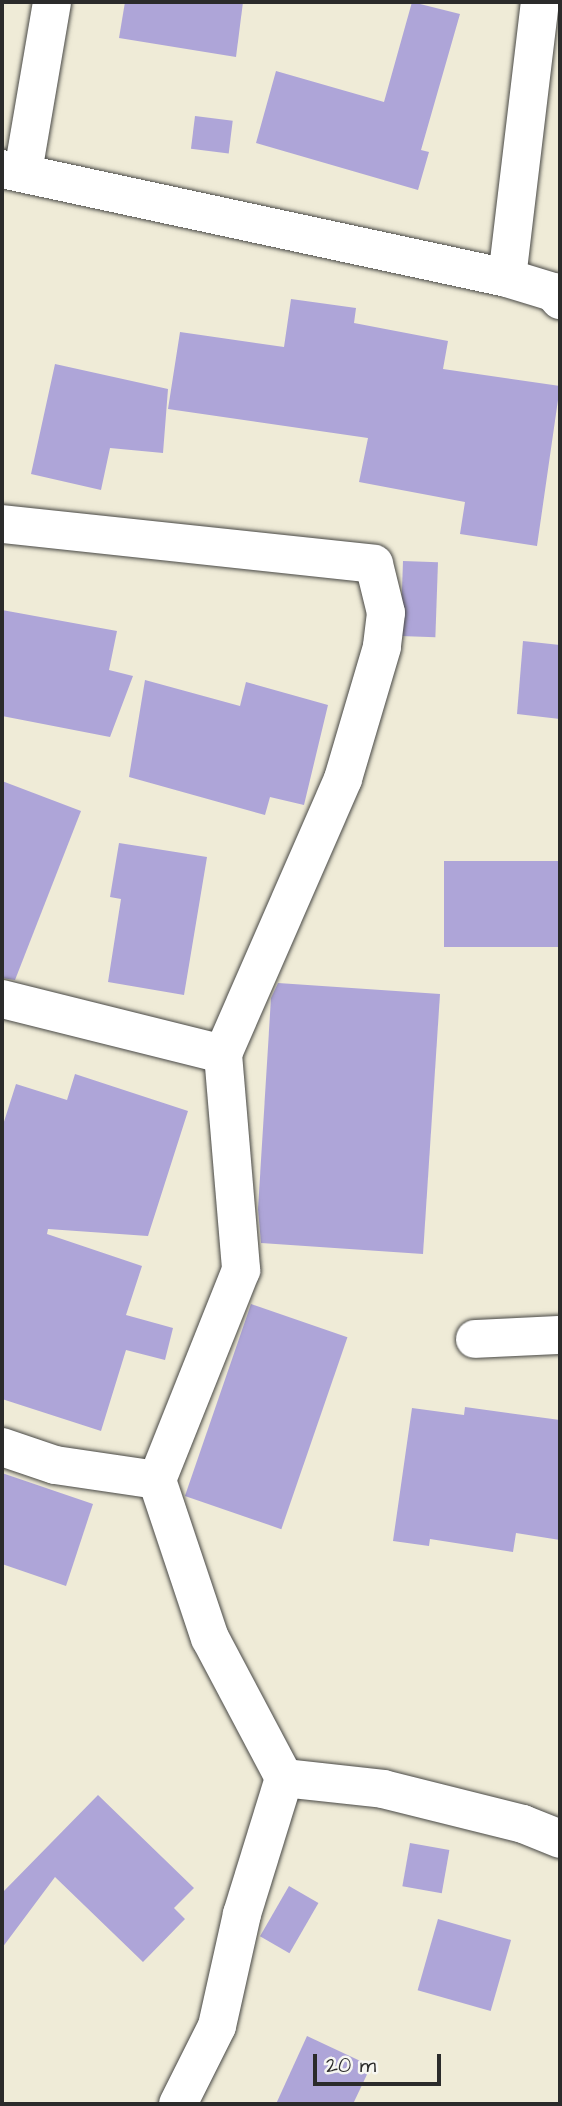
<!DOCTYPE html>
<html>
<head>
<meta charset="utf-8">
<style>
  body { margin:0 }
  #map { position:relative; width:562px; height:2106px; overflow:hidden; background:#efebd7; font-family:"Architects Daughter",sans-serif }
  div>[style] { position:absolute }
  .building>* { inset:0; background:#aea5d8; transform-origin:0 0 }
  .roads { filter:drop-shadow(0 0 2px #484845) drop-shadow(0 0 2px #484845) }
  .minor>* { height:38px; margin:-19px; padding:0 19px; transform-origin:19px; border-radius:19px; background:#fff }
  span { translate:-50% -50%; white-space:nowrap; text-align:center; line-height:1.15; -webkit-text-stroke:7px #f6f6f2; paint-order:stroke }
  .frame { position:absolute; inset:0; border:4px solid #2b2b2b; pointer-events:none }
  .scale { position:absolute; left:313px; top:2054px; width:128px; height:32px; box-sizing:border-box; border:4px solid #2b2b2b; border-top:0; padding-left:9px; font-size:21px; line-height:24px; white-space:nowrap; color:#2b2b2b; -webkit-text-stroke:5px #f6f6f2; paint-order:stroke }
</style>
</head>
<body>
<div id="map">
  <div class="building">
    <div style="clip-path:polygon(125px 2px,243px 2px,236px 57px,119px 38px)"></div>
    <div style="clip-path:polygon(412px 2px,460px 14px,421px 150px,429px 152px,418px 190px,256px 143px,276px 71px,384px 102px)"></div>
    <div style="left:195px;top:116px;width:38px;height:33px;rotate:7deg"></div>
    <div style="clip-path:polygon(291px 299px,356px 308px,354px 323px,448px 341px,443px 369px,560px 386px,537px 546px,460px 534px,465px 502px,359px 482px,368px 438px,168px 409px,180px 332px,284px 347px)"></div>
    <div style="clip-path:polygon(55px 364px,168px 389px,163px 453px,110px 448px,101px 490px,31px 474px)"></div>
    <div style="left:403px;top:561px;width:35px;height:75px;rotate:2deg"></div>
    <div style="clip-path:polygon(2px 610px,117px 631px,109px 670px,133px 676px,110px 737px,2px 716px)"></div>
    <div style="clip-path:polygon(523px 641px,560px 645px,560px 719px,517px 714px)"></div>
    <div style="clip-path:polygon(145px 680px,240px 706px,246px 682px,328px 705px,304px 805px,270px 797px,265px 815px,129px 777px)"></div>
    <div style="clip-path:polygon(2px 781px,81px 811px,15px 980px,2px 978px)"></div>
    <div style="clip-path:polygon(119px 843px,207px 857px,184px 995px,108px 982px,121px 899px,110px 897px)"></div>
    <div style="left:560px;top:861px;width:86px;height:116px;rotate:90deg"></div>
    <div style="clip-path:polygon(278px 983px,440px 994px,423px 1254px,261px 1243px,258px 1209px,271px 998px)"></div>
    <div style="clip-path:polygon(75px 1074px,188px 1111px,148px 1236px,48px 1229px,47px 1234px,142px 1266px,126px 1315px,173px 1328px,165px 1360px,126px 1350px,101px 1431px,2px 1399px,2px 1128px,16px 1084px,67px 1100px)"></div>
    <div style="left:251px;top:1304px;width:102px;height:203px;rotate:19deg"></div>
    <div style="clip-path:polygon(465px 1407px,560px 1420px,560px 1540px,516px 1533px,513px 1552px,430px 1539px,429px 1546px,393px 1541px,412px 1408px,464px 1415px)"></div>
    <div style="clip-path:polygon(2px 1473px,93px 1504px,66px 1586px,2px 1564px)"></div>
    <div style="clip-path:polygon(98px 1795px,194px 1888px,174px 1908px,185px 1919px,143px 1962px,55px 1877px,2px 1948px,2px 1893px)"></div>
    <div style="left:410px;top:1843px;width:40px;height:44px;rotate:10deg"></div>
    <div style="left:289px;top:1886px;width:34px;height:58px;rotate:30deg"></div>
    <div style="left:438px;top:1919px;width:76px;height:74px;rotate:16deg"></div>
    <div style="clip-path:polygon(307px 2036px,371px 2066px,353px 2104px,276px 2104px)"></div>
  </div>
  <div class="roads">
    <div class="minor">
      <div style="left:2px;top:169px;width:517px;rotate:12.18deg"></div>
      <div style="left:507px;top:278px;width:48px;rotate:16.9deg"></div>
      <div style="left:553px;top:292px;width:11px;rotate:49deg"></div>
      <div style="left:23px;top:172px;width:172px;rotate:-80.3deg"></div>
      <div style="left:507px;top:278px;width:278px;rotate:-83.2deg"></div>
      <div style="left:2px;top:524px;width:374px;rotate:6.1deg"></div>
      <div style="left:374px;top:564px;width:50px;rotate:76.2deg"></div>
      <div style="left:386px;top:613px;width:34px;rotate:97deg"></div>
      <div style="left:382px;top:647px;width:138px;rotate:106.5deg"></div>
      <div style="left:343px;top:779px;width:300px;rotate:113.6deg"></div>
      <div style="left:223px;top:1054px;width:217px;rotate:85.2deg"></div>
      <div style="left:241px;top:1270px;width:226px;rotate:111.8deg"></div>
      <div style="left:157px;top:1480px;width:103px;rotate:-171.6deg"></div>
      <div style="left:55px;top:1465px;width:56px;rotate:-161.2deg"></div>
      <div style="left:2px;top:999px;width:228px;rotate:14deg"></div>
      <div style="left:475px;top:1339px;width:85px;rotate:-2.7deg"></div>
      <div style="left:157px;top:1480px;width:167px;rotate:71.5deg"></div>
      <div style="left:210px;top:1638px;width:158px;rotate:62.1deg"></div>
      <div style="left:284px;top:1778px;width:100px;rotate:6.3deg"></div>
      <div style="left:383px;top:1789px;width:144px;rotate:14deg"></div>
      <div style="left:523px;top:1824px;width:40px;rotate:22deg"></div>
      <div style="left:178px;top:2104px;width:87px;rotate:-63.4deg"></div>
      <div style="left:217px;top:2026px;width:115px;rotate:-77.4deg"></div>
      <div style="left:242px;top:1914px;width:142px;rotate:-72.8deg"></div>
    </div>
  </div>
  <div class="frame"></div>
  <div class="scale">20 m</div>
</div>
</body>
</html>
